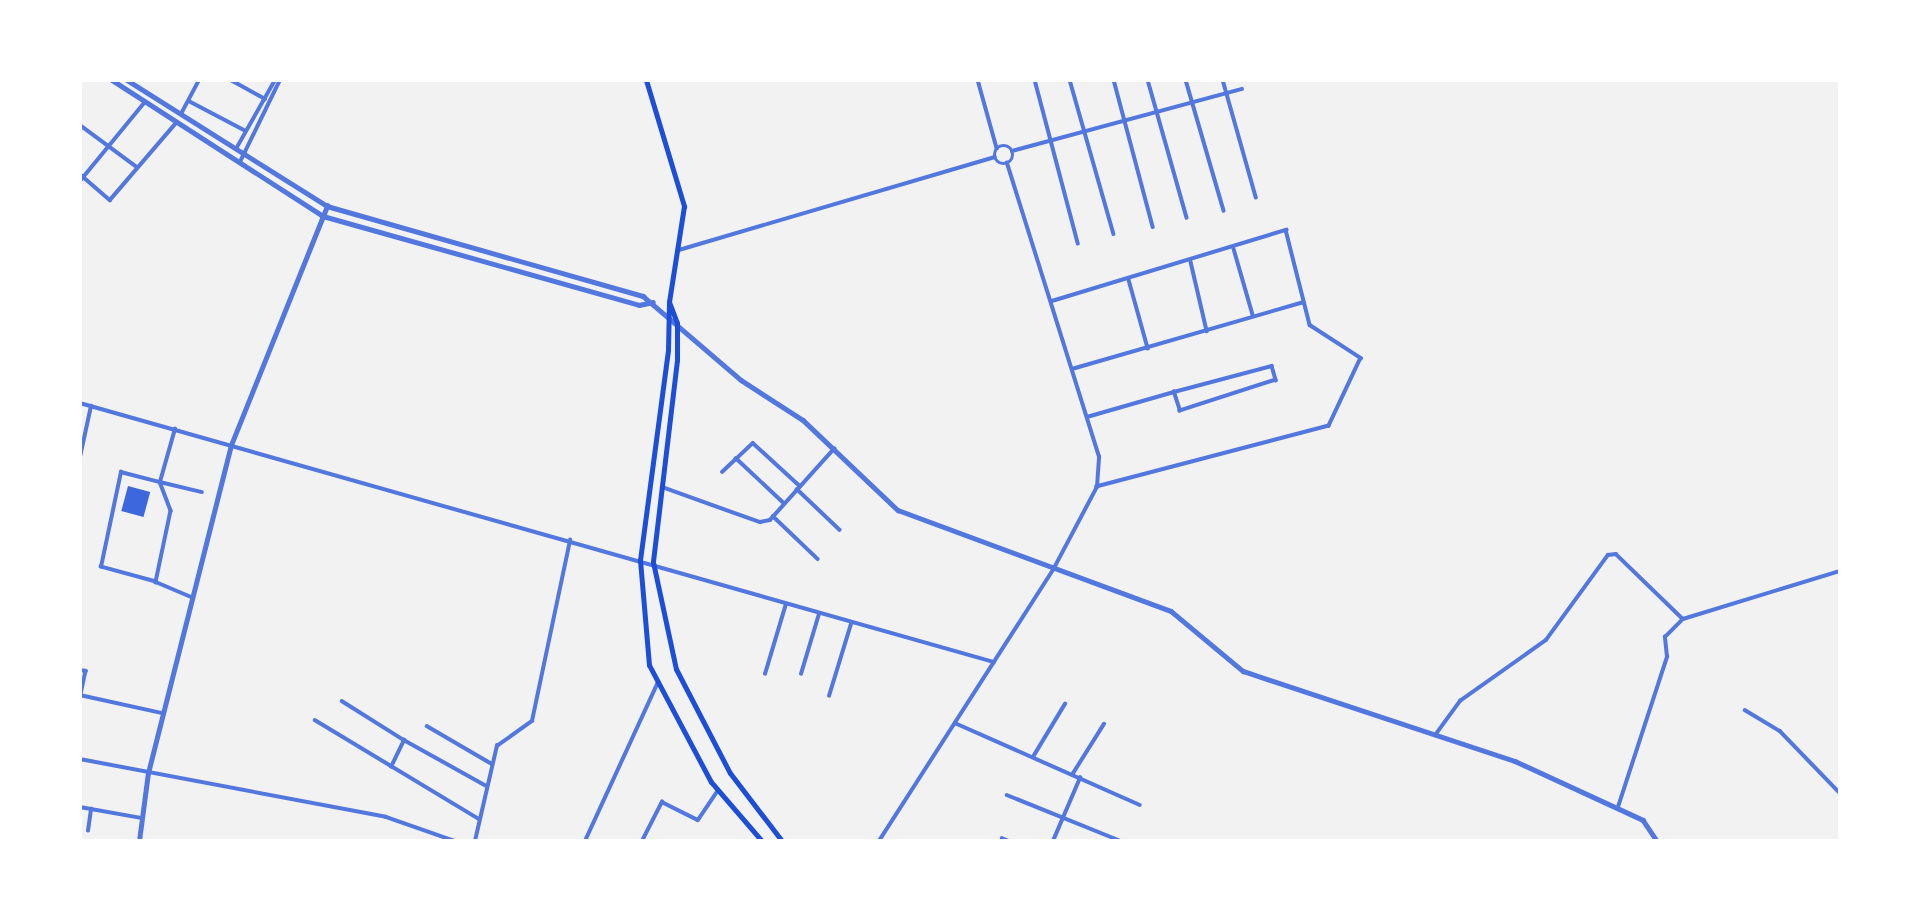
<!DOCTYPE html>
<html>
<head>
<meta charset="utf-8">
<style>
  body { margin:0 }
  #map { position:relative; width:1920px; height:921px; overflow:hidden; background:#f2f2f2; font-family:"Archivo Narrow",sans-serif }
  div>[style] { position:absolute }
  .building>* { inset:0; background:#3d67dc; transform-origin:0 0 }
  .minor>* { height:3.5px; margin:-1.75px; padding:0 1.75px; transform-origin:1.75px; border-radius:1.75px; background:#5277de }
  .minor>.ring { margin:-1.75px; padding:0; box-sizing:content-box; background:none; border:3.5px solid #5277de; border-radius:50% }
  .tertiary>* { height:4.5px; margin:-2.25px; padding:0 2.25px; transform-origin:2.25px; border-radius:2.25px; background:#5277de }
  .secondary>* { height:5px; margin:-2.5px; padding:0 2.5px; transform-origin:2.5px; border-radius:2.5px; background:#1d4ed8 }
  span { translate:-50% -50%; white-space:nowrap; text-align:center; line-height:1.15; -webkit-text-stroke:7px #fff; paint-order:stroke }
  .frame { position:absolute; inset:0; border:82px solid #fff; pointer-events:none }
</style>
</head>
<body>
<div id="map">
  <div class="building">
    <div style="left:128px;top:486px;width:23px;height:26px;rotate:15deg"></div>
  </div>
  <div class="minor">
    <div style="left:231px;top:80px;width:39px;rotate:29deg"></div>
    <div style="left:978px;top:80px;width:71px;rotate:74.4deg"></div>
    <div style="left:1035px;top:80px;width:169px;rotate:75.2deg"></div>
    <div style="left:1070px;top:80px;width:160px;rotate:74.1deg"></div>
    <div style="left:1114px;top:80px;width:152px;rotate:75.1deg"></div>
    <div style="left:1148px;top:80px;width:143px;rotate:74.2deg"></div>
    <div style="left:1186px;top:80px;width:136px;rotate:73.8deg"></div>
    <div style="left:1223px;top:80px;width:122px;rotate:74.2deg"></div>
    <div style="left:189px;top:101px;width:64px;rotate:27.8deg"></div>
    <div style="left:181px;top:114px;width:38px;rotate:-62deg"></div>
    <div style="left:80px;top:125px;width:71px;rotate:36.4deg"></div>
    <div class="ring" style="left:995px;top:146px;width:14.5px;height:14.5px"></div>
    <div style="left:236px;top:149px;width:79px;rotate:-60.5deg"></div>
    <div style="left:1012px;top:151px;width:238px;rotate:-15.1deg"></div>
    <div style="left:240px;top:162px;width:91px;rotate:-64deg"></div>
    <div style="left:80px;top:174px;width:40px;rotate:41deg"></div>
    <div style="left:110px;top:200px;width:101px;rotate:-49.4deg"></div>
    <div style="left:80px;top:181px;width:102px;rotate:-50.6deg"></div>
    <div style="left:1234px;top:249px;width:69px;rotate:73.9deg"></div>
    <div style="left:679px;top:250px;width:329px;rotate:-16.4deg"></div>
    <div style="left:1191px;top:262px;width:71px;rotate:76.9deg"></div>
    <div style="left:1129px;top:280px;width:71px;rotate:74.4deg"></div>
    <div style="left:1052px;top:301px;width:245px;rotate:-16.9deg"></div>
    <div style="left:1286px;top:230px;width:98px;rotate:75.8deg"></div>
    <div style="left:1310px;top:325px;width:61px;rotate:32.9deg"></div>
    <div style="left:1361px;top:358px;width:75px;rotate:115.2deg"></div>
    <div style="left:1329px;top:426px;width:240px;rotate:165.3deg"></div>
    <div style="left:1072px;top:369px;width:241px;rotate:-16.1deg"></div>
    <div style="left:80px;top:403px;width:950px;rotate:15.82deg"></div>
    <div style="left:1087px;top:417px;width:91px;rotate:-16deg"></div>
    <div style="left:1174px;top:392px;width:101px;rotate:-14.9deg"></div>
    <div style="left:1272px;top:366px;width:15px;rotate:74deg"></div>
    <div style="left:1276px;top:380px;width:101px;rotate:162.1deg"></div>
    <div style="left:1180px;top:411px;width:20px;rotate:-108deg"></div>
    <div style="left:80px;top:457px;width:52px;rotate:-77.8deg"></div>
    <div style="left:736px;top:458px;width:66px;rotate:43.2deg"></div>
    <div style="left:722px;top:472px;width:42px;rotate:-43.1deg"></div>
    <div style="left:753px;top:443px;width:64px;rotate:42.5deg"></div>
    <div style="left:160px;top:482px;width:31px;rotate:69deg"></div>
    <div style="left:171px;top:511px;width:73px;rotate:101.9deg"></div>
    <div style="left:156px;top:582px;width:57px;rotate:-164.7deg"></div>
    <div style="left:101px;top:567px;width:97px;rotate:-78.1deg"></div>
    <div style="left:121px;top:472px;width:40px;rotate:14.4deg"></div>
    <div style="left:160px;top:482px;width:55px;rotate:-74.2deg"></div>
    <div style="left:160px;top:482px;width:43px;rotate:13.4deg"></div>
    <div style="left:662px;top:487px;width:104px;rotate:19.7deg"></div>
    <div style="left:760px;top:522px;width:10px;rotate:-11deg"></div>
    <div style="left:770px;top:520px;width:96px;rotate:-48deg"></div>
    <div style="left:797px;top:489px;width:59px;rotate:43.6deg"></div>
    <div style="left:773px;top:516px;width:62px;rotate:43.7deg"></div>
    <div style="left:156px;top:582px;width:38px;rotate:23deg"></div>
    <div style="left:80px;top:670px;width:6px;rotate:9deg"></div>
    <div style="left:86px;top:671px;width:25px;rotate:102deg"></div>
    <div style="left:765px;top:674px;width:73px;rotate:-73.3deg"></div>
    <div style="left:801px;top:674px;width:63px;rotate:-73.3deg"></div>
    <div style="left:80px;top:695px;width:84px;rotate:12.4deg"></div>
    <div style="left:829px;top:696px;width:75px;rotate:-73deg"></div>
    <div style="left:342px;top:701px;width:73px;rotate:32.2deg"></div>
    <div style="left:1745px;top:710px;width:41px;rotate:31deg"></div>
    <div style="left:1780px;top:731px;width:86px;rotate:45.9deg"></div>
    <div style="left:315px;top:720px;width:192px;rotate:31.1deg"></div>
    <div style="left:955px;top:723px;width:202px;rotate:23.9deg"></div>
    <div style="left:427px;top:726px;width:75px;rotate:30.3deg"></div>
    <div style="left:1436px;top:734px;width:41px;rotate:-54deg"></div>
    <div style="left:1460px;top:701px;width:105px;rotate:-35.3deg"></div>
    <div style="left:1546px;top:640px;width:105px;rotate:-53.9deg"></div>
    <div style="left:1608px;top:555px;width:8px;rotate:-7deg"></div>
    <div style="left:1616px;top:554px;width:93px;rotate:44.1deg"></div>
    <div style="left:1033px;top:757px;width:62px;rotate:-58.9deg"></div>
    <div style="left:80px;top:759px;width:311px;rotate:10.7deg"></div>
    <div style="left:386px;top:817px;width:73px;rotate:19.2deg"></div>
    <div style="left:391px;top:767px;width:30px;rotate:-64deg"></div>
    <div style="left:404px;top:740px;width:93px;rotate:29.1deg"></div>
    <div style="left:1072px;top:775px;width:60px;rotate:-57.9deg"></div>
    <div style="left:1007px;top:795px;width:123px;rotate:22deg"></div>
    <div style="left:80px;top:807px;width:63px;rotate:10.1deg"></div>
    <div style="left:1618px;top:807px;width:158px;rotate:-71.9deg"></div>
    <div style="left:1667px;top:657px;width:20px;rotate:-96deg"></div>
    <div style="left:1665px;top:637px;width:25px;rotate:-45deg"></div>
    <div style="left:1683px;top:619px;width:164px;rotate:-17deg"></div>
    <div style="left:88px;top:831px;width:22px;rotate:-82deg"></div>
    <div style="left:1002px;top:838px;width:8px;rotate:23deg"></div>
    <div style="left:475px;top:841px;width:98px;rotate:-77deg"></div>
    <div style="left:497px;top:746px;width:43px;rotate:-35.5deg"></div>
    <div style="left:532px;top:721px;width:185px;rotate:-78.1deg"></div>
    <div style="left:585px;top:841px;width:175px;rotate:-65.3deg"></div>
    <div style="left:642px;top:841px;width:44px;rotate:-62.9deg"></div>
    <div style="left:662px;top:802px;width:40px;rotate:26.6deg"></div>
    <div style="left:698px;top:820px;width:36px;rotate:-56deg"></div>
    <div style="left:879px;top:841px;width:322px;rotate:-57.3deg"></div>
    <div style="left:1053px;top:570px;width:94px;rotate:-62.1deg"></div>
    <div style="left:1097px;top:487px;width:30px;rotate:-86deg"></div>
    <div style="left:1099px;top:457px;width:308px;rotate:-107.4deg"></div>
    <div style="left:1053px;top:841px;width:69px;rotate:-66.8deg"></div>
  </div>
  <div class="tertiary">
    <div style="left:112px;top:80px;width:251px;rotate:32.8deg"></div>
    <div style="left:323px;top:216px;width:328px;rotate:15.7deg"></div>
    <div style="left:639px;top:305px;width:14px;rotate:-12deg"></div>
    <div style="left:127px;top:80px;width:236px;rotate:32.2deg"></div>
    <div style="left:327px;top:206px;width:329px;rotate:15.9deg"></div>
    <div style="left:643px;top:296px;width:129px;rotate:40.6deg"></div>
    <div style="left:741px;top:380px;width:74px;rotate:32.8deg"></div>
    <div style="left:803px;top:420px;width:131px;rotate:43.5deg"></div>
    <div style="left:898px;top:510px;width:291px;rotate:20.3deg"></div>
    <div style="left:1171px;top:611px;width:94px;rotate:39.8deg"></div>
    <div style="left:1243px;top:671px;width:287px;rotate:18.3deg"></div>
    <div style="left:1515px;top:761px;width:141px;rotate:24.7deg"></div>
    <div style="left:1643px;top:820px;width:25px;rotate:56deg"></div>
    <div style="left:139px;top:841px;width:69px;rotate:-82.5deg"></div>
    <div style="left:148px;top:773px;width:338px;rotate:-75.8deg"></div>
    <div style="left:231px;top:445px;width:258px;rotate:-68.1deg"></div>
  </div>
  <div class="secondary">
    <div style="left:646px;top:80px;width:132px;rotate:73.2deg"></div>
    <div style="left:684px;top:206px;width:97px;rotate:98.9deg"></div>
    <div style="left:762px;top:841px;width:78px;rotate:-130.8deg"></div>
    <div style="left:711px;top:782px;width:132px;rotate:-117.9deg"></div>
    <div style="left:649px;top:665px;width:105px;rotate:-94.9deg"></div>
    <div style="left:640px;top:560px;width:212px;rotate:-82.4deg"></div>
    <div style="left:668px;top:350px;width:48px;rotate:-88.8deg"></div>
    <div style="left:669px;top:302px;width:22px;rotate:69deg"></div>
    <div style="left:677px;top:323px;width:37px;rotate:90deg"></div>
    <div style="left:677px;top:360px;width:203px;rotate:96.8deg"></div>
    <div style="left:653px;top:562px;width:109px;rotate:77.9deg"></div>
    <div style="left:676px;top:669px;width:117px;rotate:62.6deg"></div>
    <div style="left:730px;top:773px;width:86px;rotate:52.6deg"></div>
  </div>
  <div class="frame"></div>
</div>
</body>
</html>
